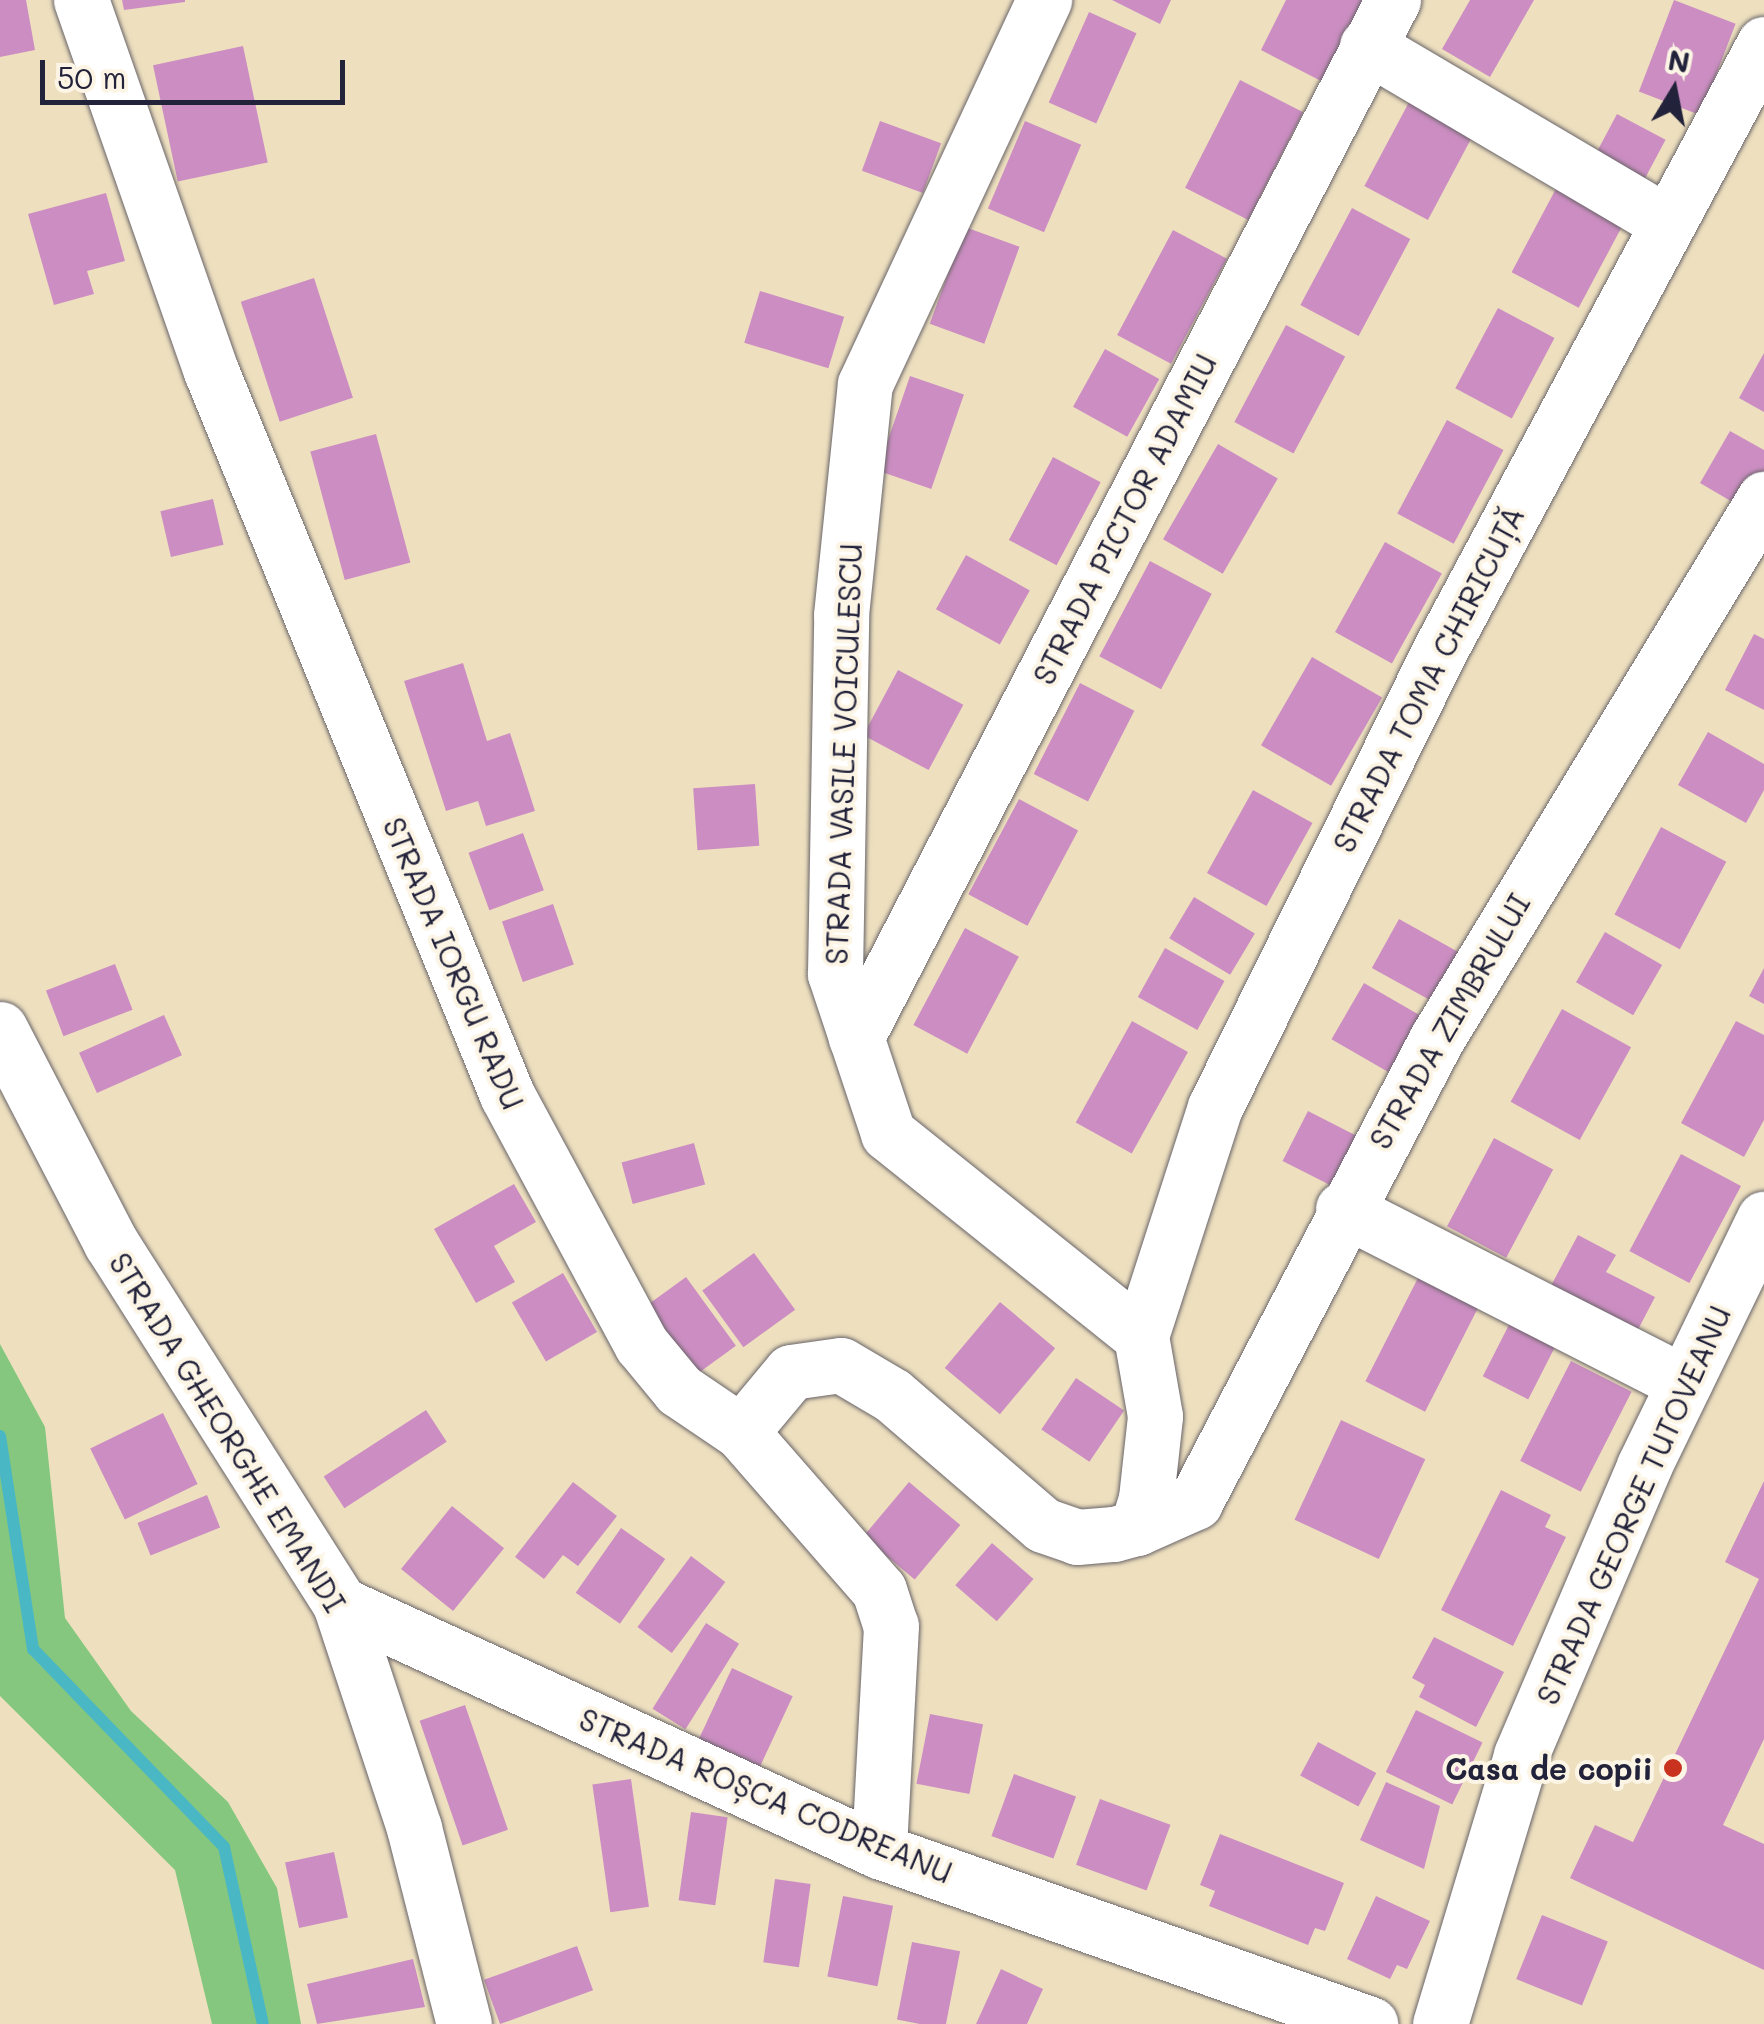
<!DOCTYPE html>
<html>
<head>
<meta charset="utf-8">
<style>
  body { margin:0 }
  #map { position:relative; width:1764px; height:2024px; overflow:hidden; background:#eee0bf; font-family:Mali,sans-serif }
  div>[style] { position:absolute }
  .green>* { inset:0; background:#86c77f }
  .stream>* { height:12px; margin:-6px; padding:0 6px; transform-origin:6px; border-radius:6px; background:#4ab7c5 }
  .building>* { inset:0; background:#cc8ec2; transform-origin:0 0 }
  .roads { filter:drop-shadow(0 0 2px #696469) drop-shadow(0 0 2px #696469) }
  .minor>* { height:55px; margin:-27.5px; padding:0 27.5px; transform-origin:27.5px; border-radius:27.5px; background:#fff }
  .dots>* { width:28px; height:28px; translate:-50% -50%; box-sizing:border-box; border:5px solid #fcf5e5; border-radius:50% }
  span { translate:-50% -50%; white-space:nowrap; text-align:center; line-height:1.15; -webkit-text-stroke:8px #fcf5e5; paint-order:stroke }
  .street-label { font-size:30px; color:#22223b }
  .poi-label { font-size:30px; color:#22223b; font-weight:700 }
  .right { translate:-100% -50%; text-align:right }
  .north { position:absolute; left:1624px; top:40px; width:100px; height:100px; -webkit-text-stroke:8px #fcf5e5; paint-order:stroke; rotate:10deg; font-size:28px; font-weight:700; line-height:40px; text-align:center; color:#22223b }
  .north::after { content:''; display:block; margin:auto; width:35px; height:45px; background:#22223b; clip-path:polygon(50% 0,100% 100%,50% 72%,0 100%) }
  .scale { position:absolute; left:40px; top:60px; width:305px; height:45px; box-sizing:border-box; border:5px solid #22223b; border-top:0; padding-left:12px; font-size:30px; line-height:35px; white-space:nowrap; color:#22223b; -webkit-text-stroke:8px #fcf5e5; paint-order:stroke }
</style>
</head>
<body>
<div id="map">
  <div class="green">
    <div style="clip-path:polygon(0 1344px,45px 1427px,65px 1618px,131px 1711px,228px 1802px,277px 1888px,301px 2024px,212px 2024px,175px 1870px,0 1696px)"></div>
  </div>
  <div class="stream">
    <div style="left:0;top:1436px;width:216px;rotate:81.2deg"></div>
    <div style="left:33px;top:1649px;width:275px;rotate:46deg"></div>
    <div style="left:224px;top:1847px;width:181px;rotate:77.6deg"></div>
  </div>
  <div class="building">
    <div style="clip-path:polygon(0 0,26px 0,35px 50px,0 57px)"></div>
    <div style="clip-path:polygon(122px 0,185px 0,185px 2px,124px 10px)"></div>
    <div style="clip-path:polygon(1112px 0,1171px 0,1160px 24px)"></div>
    <div style="clip-path:polygon(1286px 0,1366px 0,1323px 82px,1261px 50px)"></div>
    <div style="clip-path:polygon(1470px 0,1534px 0,1490px 77px,1442px 49px)"></div>
    <div style="left:1674px;top:0;width:66px;height:98px;rotate:21deg"></div>
    <div style="left:1089px;top:12px;width:52px;height:99px;rotate:24deg"></div>
    <div style="left:243px;top:46px;width:119px;height:92px;rotate:78deg"></div>
    <div style="left:1240px;top:80px;width:71px;height:121px;rotate:27deg"></div>
    <div style="left:1416px;top:89px;width:72px;height:110px;rotate:28deg"></div>
    <div style="left:1617px;top:114px;width:55px;height:51px;rotate:28deg"></div>
    <div style="left:880px;top:121px;width:65px;height:53px;rotate:20deg"></div>
    <div style="left:1025px;top:121px;width:61px;height:95px;rotate:23deg"></div>
    <div style="left:1559px;top:183px;width:76px;height:101px;rotate:28deg"></div>
    <div style="clip-path:polygon(106px 193px,125px 261px,87px 271px,94px 294px,54px 305px,28px 214px)"></div>
    <div style="left:1352px;top:208px;width:66px;height:110px;rotate:28deg"></div>
    <div style="left:965px;top:227px;width:58px;height:103px;rotate:20deg"></div>
    <div style="left:1173px;top:230px;width:61px;height:119px;rotate:28deg"></div>
    <div style="left:314px;top:278px;width:126px;height:77px;rotate:72deg"></div>
    <div style="left:760px;top:291px;width:88px;height:54px;rotate:17deg"></div>
    <div style="left:1498px;top:308px;width:64px;height:91px;rotate:28deg"></div>
    <div style="left:1286px;top:325px;width:67px;height:110px;rotate:28deg"></div>
    <div style="left:1105px;top:349px;width:62px;height:66px;rotate:29deg"></div>
    <div style="clip-path:polygon(1764px 353px,1764px 412px,1739px 398px)"></div>
    <div style="left:910px;top:376px;width:57px;height:100px;rotate:19deg"></div>
    <div style="left:1447px;top:420px;width:64px;height:106px;rotate:28deg"></div>
    <div style="clip-path:polygon(1730px 431px,1764px 450px,1764px 479px,1746px 510px,1700px 483px)"></div>
    <div style="left:376px;top:434px;width:133px;height:68px;rotate:75deg"></div>
    <div style="left:1218px;top:444px;width:69px;height:110px;rotate:30deg"></div>
    <div style="left:1053px;top:457px;width:54px;height:94px;rotate:28deg"></div>
    <div style="left:213px;top:499px;width:47px;height:54px;rotate:77deg"></div>
    <div style="left:1385px;top:542px;width:65px;height:103px;rotate:29deg"></div>
    <div style="left:966px;top:555px;width:73px;height:62px;rotate:29deg"></div>
    <div style="left:1150px;top:561px;width:70px;height:108px;rotate:28deg"></div>
    <div style="clip-path:polygon(1754px 634px,1764px 639px,1764px 710px,1725px 690px)"></div>
    <div style="left:1312px;top:657px;width:81px;height:102px;rotate:30deg"></div>
    <div style="clip-path:polygon(463px 663px,487px 741px,510px 733px,535px 811px,486px 826px,478px 801px,446px 811px,404px 681px)"></div>
    <div style="left:898px;top:670px;width:74px;height:74px;rotate:28deg"></div>
    <div style="left:1080px;top:683px;width:61px;height:102px;rotate:27deg"></div>
    <div style="clip-path:polygon(1708px 732px,1764px 764px,1764px 790px,1746px 823px,1678px 785px)"></div>
    <div style="left:755px;top:784px;width:62px;height:62px;rotate:86deg"></div>
    <div style="left:1253px;top:790px;width:68px;height:95px;rotate:29deg"></div>
    <div style="left:1019px;top:799px;width:67px;height:108px;rotate:28deg"></div>
    <div style="left:1661px;top:827px;width:74px;height:99px;rotate:28deg"></div>
    <div style="left:523px;top:833px;width:61px;height:58px;rotate:70deg"></div>
    <div style="left:1194px;top:897px;width:71px;height:48px;rotate:31deg"></div>
    <div style="left:553px;top:904px;width:64px;height:54px;rotate:71deg"></div>
    <div style="left:1399px;top:919px;width:73px;height:56px;rotate:29deg"></div>
    <div style="left:965px;top:928px;width:61px;height:110px;rotate:28deg"></div>
    <div style="left:1605px;top:932px;width:66px;height:58px;rotate:30deg"></div>
    <div style="left:1165px;top:948px;width:68px;height:56px;rotate:29deg"></div>
    <div style="left:115px;top:964px;width:49px;height:74px;rotate:69deg"></div>
    <div style="clip-path:polygon(1764px 968px,1764px 1004px,1749px 996px)"></div>
    <div style="left:1364px;top:983px;width:75px;height:65px;rotate:30deg"></div>
    <div style="left:1562px;top:1009px;width:79px;height:106px;rotate:29deg"></div>
    <div style="left:164px;top:1015px;width:44px;height:93px;rotate:66deg"></div>
    <div style="left:1132px;top:1021px;width:64px;height:116px;rotate:29deg"></div>
    <div style="clip-path:polygon(1736px 1021px,1764px 1035px,1764px 1120px,1744px 1157px,1681px 1123px)"></div>
    <div style="left:1308px;top:1111px;width:56px;height:56px;rotate:27deg"></div>
    <div style="left:1494px;top:1138px;width:67px;height:100px;rotate:28deg"></div>
    <div style="left:694px;top:1143px;width:43px;height:75px;rotate:75deg"></div>
    <div style="left:1681px;top:1154px;width:68px;height:110px;rotate:28deg"></div>
    <div style="clip-path:polygon(514px 1184px,536px 1222px,494px 1246px,515px 1282px,476px 1303px,434px 1229px)"></div>
    <div style="clip-path:polygon(1578px 1235px,1616px 1255px,1606px 1272px,1655px 1297px,1631px 1343px,1545px 1297px)"></div>
    <div style="left:754px;top:1253px;width:70px;height:64px;rotate:54deg"></div>
    <div style="left:563px;top:1273px;width:68px;height:59px;rotate:60deg"></div>
    <div style="left:686px;top:1277px;width:85px;height:57px;rotate:54deg"></div>
    <div style="left:1418px;top:1278px;width:67px;height:116px;rotate:27deg"></div>
    <div style="left:1000px;top:1302px;width:72px;height:86px;rotate:40deg"></div>
    <div style="left:1515px;top:1313px;width:51px;height:71px;rotate:27deg"></div>
    <div style="left:1571px;top:1361px;width:68px;height:112px;rotate:27deg"></div>
    <div style="left:1076px;top:1378px;width:58px;height:62px;rotate:34deg"></div>
    <div style="left:426px;top:1410px;width:38px;height:122px;rotate:57deg"></div>
    <div style="left:163px;top:1413px;width:79px;height:81px;rotate:64deg"></div>
    <div style="left:1341px;top:1420px;width:93px;height:110px;rotate:25deg"></div>
    <div style="clip-path:polygon(1764px 1481px,1764px 1739px,1723px 1825px,1764px 1844px,1764px 1970px,1570px 1878px,1595px 1825px,1633px 1842px,1759px 1579px,1725px 1562px)"></div>
    <div style="clip-path:polygon(573px 1482px,617px 1516px,578px 1566px,563px 1555px,544px 1579px,515px 1557px)"></div>
    <div style="left:909px;top:1482px;width:67px;height:71px;rotate:40deg"></div>
    <div style="clip-path:polygon(1501px 1490px,1551px 1515px,1545px 1527px,1566px 1537px,1513px 1646px,1441px 1610px)"></div>
    <div style="left:207px;top:1495px;width:35px;height:75px;rotate:68deg"></div>
    <div style="left:452px;top:1506px;width:67px;height:81px;rotate:39deg"></div>
    <div style="left:621px;top:1528px;width:54px;height:79px;rotate:35deg"></div>
    <div style="left:992px;top:1543px;width:55px;height:56px;rotate:41deg"></div>
    <div style="left:691px;top:1556px;width:43px;height:89px;rotate:37deg"></div>
    <div style="left:706px;top:1623px;width:39px;height:101px;rotate:32deg"></div>
    <div style="clip-path:polygon(1434px 1637px,1504px 1672px,1476px 1727px,1419px 1697px,1425px 1685px,1412px 1678px)"></div>
    <div style="left:732px;top:1668px;width:67px;height:79px;rotate:25deg"></div>
    <div style="left:465px;top:1705px;width:132px;height:48px;rotate:71deg"></div>
    <div style="left:1416px;top:1710px;width:74px;height:69px;rotate:26deg"></div>
    <div style="left:930px;top:1714px;width:54px;height:71px;rotate:11deg"></div>
    <div style="left:1318px;top:1742px;width:66px;height:38px;rotate:28deg"></div>
    <div style="left:1014px;top:1774px;width:66px;height:66px;rotate:20deg"></div>
    <div style="left:631px;top:1779px;width:129px;height:39px;rotate:82deg"></div>
    <div style="clip-path:polygon(1386px 1782px,1440px 1806px,1424px 1869px,1360px 1840px)"></div>
    <div style="left:1100px;top:1799px;width:75px;height:70px;rotate:20deg"></div>
    <div style="left:691px;top:1812px;width:37px;height:89px;rotate:8deg"></div>
    <div style="clip-path:polygon(1220px 1834px,1344px 1883px,1325px 1931px,1315px 1928px,1308px 1945px,1209px 1906px,1215px 1891px,1200px 1885px)"></div>
    <div style="left:334px;top:1852px;width:67px;height:50px;rotate:78deg"></div>
    <div style="left:775px;top:1879px;width:36px;height:84px;rotate:8deg"></div>
    <div style="left:843px;top:1896px;width:51px;height:82px;rotate:11deg"></div>
    <div style="clip-path:polygon(1376px 1896px,1430px 1921px,1407px 1969px,1397px 1965px,1390px 1979px,1347px 1959px)"></div>
    <div style="left:1542px;top:1915px;width:71px;height:69px;rotate:22deg"></div>
    <div style="left:912px;top:1942px;width:49px;height:79px;rotate:11deg"></div>
    <div style="left:577px;top:1946px;width:47px;height:99px;rotate:70deg"></div>
    <div style="clip-path:polygon(413px 1959px,425px 2007px,317px 2024px,307px 1984px)"></div>
    <div style="clip-path:polygon(1001px 1969px,1043px 1989px,1027px 2024px,976px 2024px)"></div>
  </div>
  <div class="roads">
    <div class="minor">
      <div style="left:81px;top:0;width:393px;rotate:70.7deg"></div>
      <div style="left:211px;top:371px;width:782px;rotate:67.76deg"></div>
      <div style="left:507px;top:1095px;width:283px;rotate:61.7deg"></div>
      <div style="left:641px;top:1344px;width:60px;rotate:50.4deg"></div>
      <div style="left:679px;top:1390px;width:75px;rotate:34.1deg"></div>
      <div style="left:741px;top:1432px;width:210px;rotate:48.9deg"></div>
      <div style="left:879px;top:1590px;width:38px;rotate:72deg"></div>
      <div style="left:891px;top:1626px;width:225px;rotate:93.1deg"></div>
      <div style="left:1367px;top:46px;width:347px;rotate:30.5deg"></div>
      <div style="left:0;top:1029px;width:241px;rotate:62.6deg"></div>
      <div style="left:111px;top:1243px;width:428px;rotate:57.6deg"></div>
      <div style="left:340px;top:1604px;width:236px;rotate:71.7deg"></div>
      <div style="left:414px;top:1828px;width:202px;rotate:75.7deg"></div>
      <div style="left:856px;top:1038px;width:1169px;rotate:-62.65deg"></div>
      <div style="left:1343px;top:1209px;width:383px;rotate:27deg"></div>
      <div style="left:1141px;top:1336px;width:241px;rotate:-72.1deg"></div>
      <div style="left:1215px;top:1107px;width:512px;rotate:-63.79deg"></div>
      <div style="left:1441px;top:648px;width:685px;rotate:-61.86deg"></div>
      <div style="left:741px;top:1432px;width:78px;rotate:-50.2deg"></div>
      <div style="left:791px;top:1372px;width:50px;rotate:-8deg"></div>
      <div style="left:841px;top:1365px;width:59px;rotate:30.5deg"></div>
      <div style="left:892px;top:1395px;width:199px;rotate:40.7deg"></div>
      <div style="left:1043px;top:1525px;width:36px;rotate:19deg"></div>
      <div style="left:1077px;top:1537px;width:37px;rotate:-5deg"></div>
      <div style="left:1114px;top:1534px;width:24px;rotate:-15deg"></div>
      <div style="left:1137px;top:1528px;width:31px;rotate:-73deg"></div>
      <div style="left:1146px;top:1498px;width:82px;rotate:-83.7deg"></div>
      <div style="left:1155px;top:1416px;width:81px;rotate:-99.9deg"></div>
      <div style="left:1141px;top:1336px;width:324px;rotate:-141.3deg"></div>
      <div style="left:888px;top:1133px;width:168px;rotate:-108.4deg"></div>
      <div style="left:835px;top:974px;width:359px;rotate:-89deg"></div>
      <div style="left:841px;top:615px;width:232px;rotate:-84.1deg"></div>
      <div style="left:865px;top:384px;width:424px;rotate:-65deg"></div>
      <div style="left:1137px;top:1528px;width:64px;rotate:-24.1deg"></div>
      <div style="left:1195px;top:1502px;width:521px;rotate:-62.45deg"></div>
      <div style="left:1436px;top:1040px;width:633px;rotate:-58.77deg"></div>
      <div style="left:340px;top:1604px;width:593px;rotate:24.62deg"></div>
      <div style="left:879px;top:1851px;width:521px;rotate:19.41deg"></div>
      <div style="left:1440px;top:2024px;width:281px;rotate:-73.2deg"></div>
      <div style="left:1521px;top:1755px;width:314px;rotate:-66.9deg"></div>
      <div style="left:1644px;top:1466px;width:275px;rotate:-64.1deg"></div>
    </div>
  </div>
  <div class="dots">
    <div style="left:1673px;top:1768px;background:#c8321e"></div>
  </div>
  <div class="street-label">
    <span style="left:1124px;top:519px;rotate:-63deg">STRADA PICTOR ADAMIU</span>
    <span style="left:1428px;top:679px;rotate:-63deg">STRADA TOMA CHIRICUȚĂ</span>
    <span style="left:843px;top:754px;rotate:-88deg">STRADA VASILE VOICULESCU</span>
    <span style="left:454px;top:963px;rotate:67deg">STRADA IORGU RADU</span>
    <span style="left:1449px;top:1021px;rotate:-60deg">STRADA ZIMBRULUI</span>
    <span style="left:228px;top:1432px;rotate:58deg">STRADA GHEORGHE EMANDI</span>
    <span style="left:1633px;top:1505px;rotate:-66deg">STRADA GEORGE TUTOVEANU</span>
    <span style="left:766px;top:1795px;rotate:23deg">STRADA ROȘCA CODREANU</span>
  </div>
  <div class="poi-label">
    <span class="right" style="left:1653px;top:1768px">Casa de copii</span>
  </div>
  <div class="north">N</div>
  <div class="scale">50 m</div>
</div>
</body>
</html>
